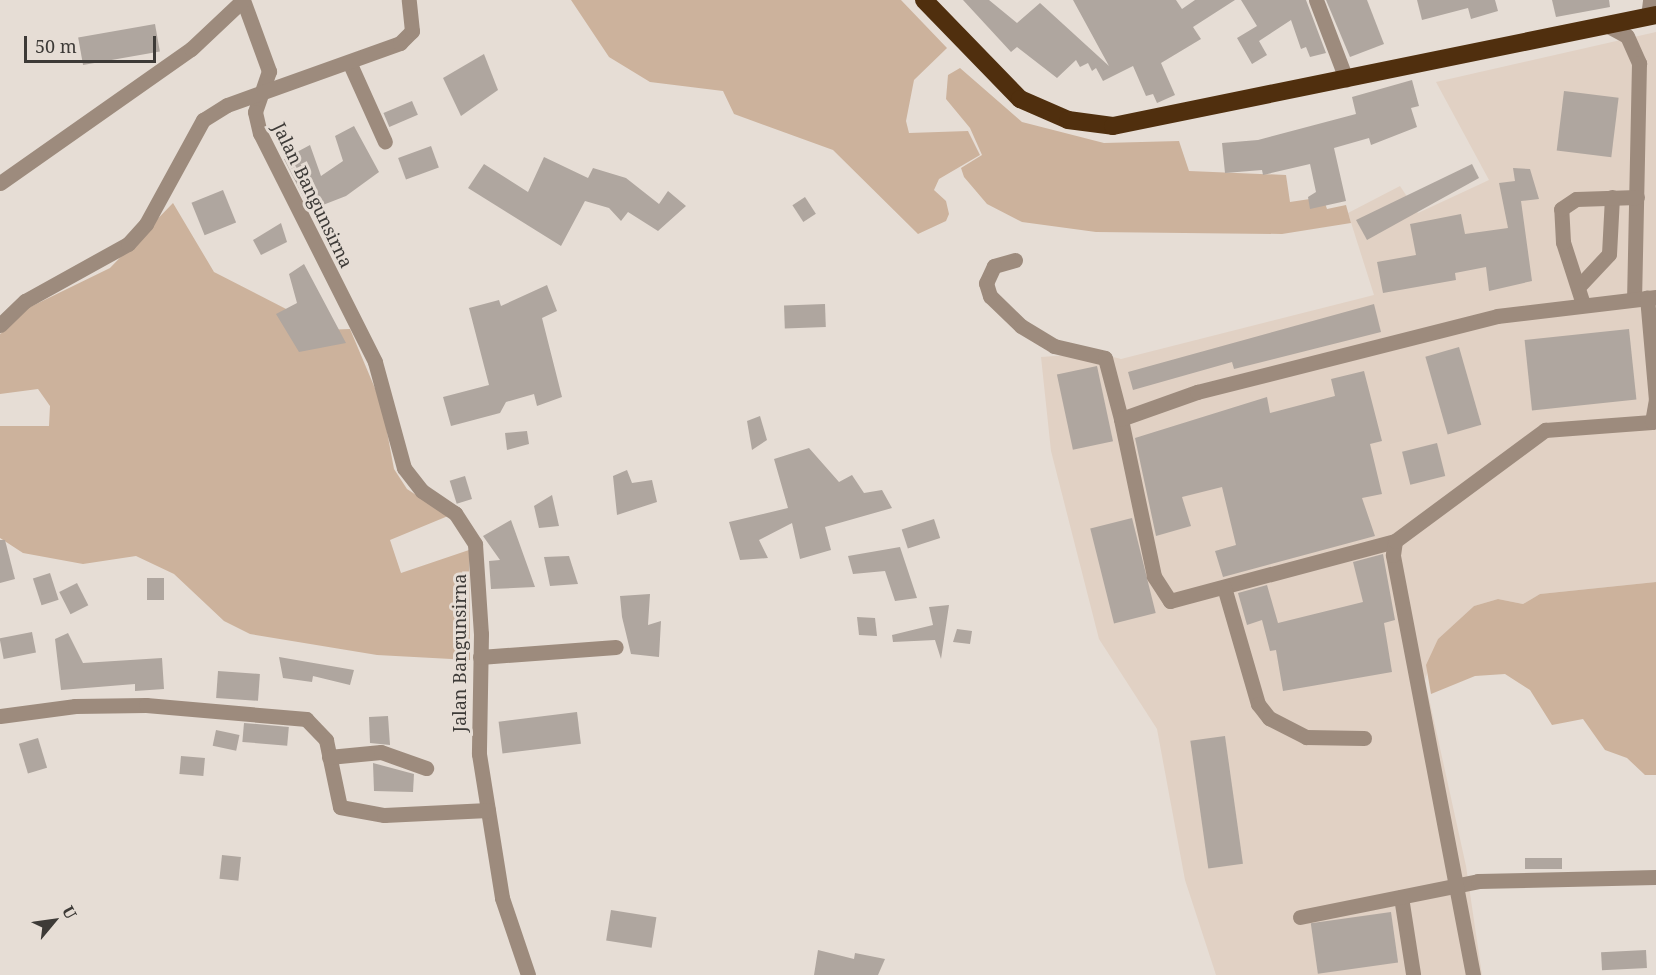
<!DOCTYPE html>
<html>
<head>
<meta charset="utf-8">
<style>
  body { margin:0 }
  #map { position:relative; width:1656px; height:975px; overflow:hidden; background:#e6ddd5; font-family:"Noto Serif",serif }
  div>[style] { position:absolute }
  .built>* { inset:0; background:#e1d1c4 }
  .green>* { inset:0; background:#ccb29c }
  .building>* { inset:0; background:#afa69f; transform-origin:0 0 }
  .minor>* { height:15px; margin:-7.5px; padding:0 7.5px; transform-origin:7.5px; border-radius:7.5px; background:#9d8b7d }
  .highway>* { height:18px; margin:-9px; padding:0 9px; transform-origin:9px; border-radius:9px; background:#502f0e }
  span { translate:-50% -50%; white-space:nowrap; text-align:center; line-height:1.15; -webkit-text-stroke:6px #e6ddd5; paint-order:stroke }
  .street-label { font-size:18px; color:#3d3a37 }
  .north { position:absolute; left:24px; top:891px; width:60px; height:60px; -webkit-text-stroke:4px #e6ddd5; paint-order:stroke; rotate:61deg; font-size:16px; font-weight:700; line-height:24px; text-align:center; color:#3d3a37 }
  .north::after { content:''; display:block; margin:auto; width:21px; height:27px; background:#3d3a37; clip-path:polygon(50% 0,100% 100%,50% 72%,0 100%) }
  .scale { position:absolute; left:24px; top:36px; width:132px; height:27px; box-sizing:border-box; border:3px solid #3d3a37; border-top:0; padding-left:8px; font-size:18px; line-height:21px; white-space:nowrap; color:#3d3a37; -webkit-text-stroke:4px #e6ddd5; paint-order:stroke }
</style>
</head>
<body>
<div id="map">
  <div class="built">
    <div style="clip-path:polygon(1656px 32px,1656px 582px,1540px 594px,1523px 604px,1498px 599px,1474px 606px,1438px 639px,1425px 680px,1466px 866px,1482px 975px,1216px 975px,1185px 880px,1157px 729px,1099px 639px,1051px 451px,1041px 357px,1098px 353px,1121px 359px,1374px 295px,1348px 213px,1400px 186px,1418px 213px,1489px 180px,1436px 82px)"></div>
  </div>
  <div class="green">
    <div style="clip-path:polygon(571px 0,901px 0,947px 48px,914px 80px,906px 121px,909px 133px,968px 131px,980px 155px,939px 179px,934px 190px,946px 201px,949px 214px,946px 221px,918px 234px,833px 150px,734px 114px,723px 91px,650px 82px,609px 57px)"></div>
    <div style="clip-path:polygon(960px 68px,1022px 122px,1104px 143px,1179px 141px,1189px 171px,1286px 175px,1290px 202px,1323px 197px,1327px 209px,1346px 205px,1351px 223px,1282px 234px,1096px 232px,1022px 222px,987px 204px,964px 177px,961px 168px,982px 155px,970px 128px,946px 99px,948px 75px)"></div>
    <div style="clip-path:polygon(173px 203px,214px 272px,290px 311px,295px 331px,350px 329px,382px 405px,394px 469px,407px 489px,448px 516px,390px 540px,401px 573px,469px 550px,470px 660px,377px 655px,250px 634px,224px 621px,174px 574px,136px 556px,83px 564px,23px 553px,0 538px,0 426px,49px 426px,50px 406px,38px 389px,0 394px,0 334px,28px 308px,110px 268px)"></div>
    <div style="clip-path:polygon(1656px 582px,1656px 775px,1645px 775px,1627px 758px,1605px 750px,1583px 719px,1552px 725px,1530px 690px,1505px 674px,1475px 676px,1431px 694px,1426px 665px,1438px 639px,1474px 606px,1498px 599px,1523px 604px,1540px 594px)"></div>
  </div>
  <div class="building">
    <div style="clip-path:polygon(963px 0,989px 0,1017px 23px,1040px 3px,1109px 66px,1073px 0,1176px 0,1182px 9px,1195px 0,1235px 0,1193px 27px,1201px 39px,1161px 63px,1175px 95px,1157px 103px,1153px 94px,1146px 96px,1133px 66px,1103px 81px,1096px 68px,1092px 71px,1088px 63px,1080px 67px,1076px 60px,1057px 78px,1017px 47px,1011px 52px)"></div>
    <div style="clip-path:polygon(1241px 0,1306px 0,1326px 53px,1310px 57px,1306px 47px,1301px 49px,1291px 20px,1259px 41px,1267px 55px,1252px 64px,1237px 38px,1257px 26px)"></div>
    <div style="clip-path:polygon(1326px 0,1367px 0,1384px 44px,1350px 57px)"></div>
    <div style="clip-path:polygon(1417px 0,1495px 0,1498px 11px,1471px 19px,1468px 8px,1422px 20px)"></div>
    <div style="clip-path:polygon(1552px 0,1609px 0,1610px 7px,1556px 17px)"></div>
    <div style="left:155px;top:24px;width:28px;height:78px;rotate:80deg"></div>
    <div style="clip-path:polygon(484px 54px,498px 90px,461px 116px,443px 78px)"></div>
    <div style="clip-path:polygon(1412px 80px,1419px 106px,1411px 108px,1417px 127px,1371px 145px,1369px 138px,1334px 148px,1346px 201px,1310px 209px,1308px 197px,1316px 192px,1310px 164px,1263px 175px,1262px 170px,1225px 173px,1222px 143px,1258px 140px,1356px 114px,1352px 97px)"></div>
    <div style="left:1564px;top:91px;width:55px;height:60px;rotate:7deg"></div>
    <div style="left:412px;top:101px;width:15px;height:31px;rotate:67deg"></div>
    <div style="clip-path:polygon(354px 126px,379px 172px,346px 196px,310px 210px,284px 159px,310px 145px,321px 176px,343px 161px,335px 136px)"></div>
    <div style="left:431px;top:146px;width:23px;height:35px;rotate:70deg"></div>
    <div style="clip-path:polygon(544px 157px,588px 178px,593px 168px,626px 178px,659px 204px,668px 191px,686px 206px,658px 231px,628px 212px,621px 221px,609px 208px,585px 201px,561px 246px,468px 188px,484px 164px,528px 192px)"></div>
    <div style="clip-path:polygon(1472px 164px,1479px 178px,1367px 240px,1356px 220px)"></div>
    <div style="clip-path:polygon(1513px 168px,1530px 169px,1539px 199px,1521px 201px,1532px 281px,1489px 291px,1486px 267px,1455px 273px,1456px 280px,1383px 293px,1377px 262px,1416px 255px,1410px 224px,1461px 214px,1465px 234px,1508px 228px,1499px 183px,1515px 181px)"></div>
    <div style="left:223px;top:190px;width:35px;height:34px;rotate:68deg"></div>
    <div style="left:805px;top:197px;width:20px;height:15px;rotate:57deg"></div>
    <div style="clip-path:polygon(281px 223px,287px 242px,261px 255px,253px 240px)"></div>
    <div style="clip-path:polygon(304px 264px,346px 343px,299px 352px,276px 314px,297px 303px,289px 274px)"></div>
    <div style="clip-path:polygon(547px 285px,557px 311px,542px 318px,562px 397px,537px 406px,534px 394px,506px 402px,500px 413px,451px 426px,443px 397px,489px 385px,469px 308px,499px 300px,501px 306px)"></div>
    <div style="left:825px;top:304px;width:23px;height:41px;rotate:88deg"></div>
    <div style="clip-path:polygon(1374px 304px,1381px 332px,1234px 369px,1232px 362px,1133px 390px,1128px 372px)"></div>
    <div style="left:1629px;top:329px;width:71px;height:105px;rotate:84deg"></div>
    <div style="left:1459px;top:347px;width:81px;height:35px;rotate:74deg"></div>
    <div style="left:1097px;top:366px;width:77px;height:41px;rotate:78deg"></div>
    <div style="clip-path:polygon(1364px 371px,1382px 441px,1370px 444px,1382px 494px,1362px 498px,1375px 536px,1223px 577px,1215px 551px,1236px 545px,1222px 487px,1182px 497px,1191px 526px,1156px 536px,1135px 438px,1267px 397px,1270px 413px,1335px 396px,1331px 379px)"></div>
    <div style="clip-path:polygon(760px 416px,767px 440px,752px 450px,747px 421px)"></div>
    <div style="clip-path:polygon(527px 431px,529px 444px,507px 450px,505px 433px)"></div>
    <div style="left:1437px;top:443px;width:34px;height:36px;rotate:76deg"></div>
    <div style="clip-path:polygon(809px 448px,839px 482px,852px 475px,864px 493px,882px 490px,892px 508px,825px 527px,831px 550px,800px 559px,792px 523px,759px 540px,768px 558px,740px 560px,729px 522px,788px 508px,774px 459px)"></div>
    <div style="clip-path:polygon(627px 470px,632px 483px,652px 480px,657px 502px,617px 515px,613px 476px)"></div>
    <div style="left:465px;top:476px;width:24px;height:16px;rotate:73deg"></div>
    <div style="clip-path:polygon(552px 495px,559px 526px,539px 528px,534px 506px)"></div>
    <div style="left:1132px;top:518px;width:98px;height:43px;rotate:76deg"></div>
    <div style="left:934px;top:519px;width:20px;height:34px;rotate:72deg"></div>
    <div style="clip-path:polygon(511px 520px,535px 587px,491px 589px,489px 561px,500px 560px,483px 536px)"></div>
    <div style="clip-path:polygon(0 540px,5px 540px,15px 579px,0 583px)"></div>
    <div style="clip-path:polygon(900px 547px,917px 598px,895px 601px,885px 571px,853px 574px,848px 556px)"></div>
    <div style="clip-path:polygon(1383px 554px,1395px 620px,1384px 623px,1392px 672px,1283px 691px,1276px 650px,1270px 651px,1262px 620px,1247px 625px,1238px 593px,1267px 585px,1278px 623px,1363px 602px,1353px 562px)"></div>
    <div style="clip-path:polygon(569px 556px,578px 584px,550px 586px,544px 557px)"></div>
    <div style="left:50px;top:573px;width:28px;height:18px;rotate:72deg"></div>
    <div style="left:147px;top:578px;width:17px;height:22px"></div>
    <div style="left:77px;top:583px;width:25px;height:20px;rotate:63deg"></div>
    <div style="clip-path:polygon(650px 594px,648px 625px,661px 621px,659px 657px,631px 654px,622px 617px,620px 596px)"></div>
    <div style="clip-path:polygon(949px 605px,941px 659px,935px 640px,893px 642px,892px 635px,933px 625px,929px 607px)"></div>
    <div style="clip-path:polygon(857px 617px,875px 618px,877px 636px,859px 635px)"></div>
    <div style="clip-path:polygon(957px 629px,972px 631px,970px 644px,953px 642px)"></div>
    <div style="left:32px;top:632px;width:21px;height:33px;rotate:79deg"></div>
    <div style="clip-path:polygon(68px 633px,83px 663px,162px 658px,164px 689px,135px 691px,135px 684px,61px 690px,55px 639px)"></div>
    <div style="clip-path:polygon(279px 657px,354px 670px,350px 685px,313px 676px,312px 682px,283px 678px)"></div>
    <div style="left:218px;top:671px;width:42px;height:27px;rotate:4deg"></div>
    <div style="left:577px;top:712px;width:32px;height:79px;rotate:83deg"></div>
    <div style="clip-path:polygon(388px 716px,390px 745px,370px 743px,369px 717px)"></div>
    <div style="left:244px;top:723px;width:45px;height:19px;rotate:5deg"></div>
    <div style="left:216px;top:730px;width:24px;height:16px;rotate:12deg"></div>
    <div style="left:1225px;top:736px;width:129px;height:35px;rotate:82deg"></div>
    <div style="left:38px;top:738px;width:31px;height:20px;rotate:73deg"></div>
    <div style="left:181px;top:756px;width:24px;height:18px;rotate:5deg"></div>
    <div style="clip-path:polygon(373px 763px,414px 774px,413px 792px,374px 791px)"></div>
    <div style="left:222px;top:855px;width:19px;height:24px;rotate:6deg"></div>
    <div style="left:1562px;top:858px;width:11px;height:37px;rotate:90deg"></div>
    <div style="left:611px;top:910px;width:46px;height:31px;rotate:9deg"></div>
    <div style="left:1391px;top:912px;width:51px;height:81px;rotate:82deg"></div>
    <div style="clip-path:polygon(818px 950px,854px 959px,855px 953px,885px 959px,878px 975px,814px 975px)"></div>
    <div style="left:1646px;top:950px;width:18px;height:45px;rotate:87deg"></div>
  </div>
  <div class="minor">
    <div style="left:243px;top:0;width:76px;rotate:69.9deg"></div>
    <div style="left:269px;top:71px;width:43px;rotate:108.9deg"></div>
    <div style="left:255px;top:112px;width:22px;rotate:77deg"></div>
    <div style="left:260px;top:133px;width:256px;rotate:63.3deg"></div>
    <div style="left:375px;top:362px;width:110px;rotate:74.7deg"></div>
    <div style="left:404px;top:468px;width:29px;rotate:52deg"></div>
    <div style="left:422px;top:491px;width:40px;rotate:34deg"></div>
    <div style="left:455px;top:513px;width:37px;rotate:57deg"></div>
    <div style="left:475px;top:544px;width:90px;rotate:86.2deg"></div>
    <div style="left:481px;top:634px;width:120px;rotate:91deg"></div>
    <div style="left:479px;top:754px;width:146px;rotate:80.9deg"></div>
    <div style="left:502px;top:898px;width:81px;rotate:71.3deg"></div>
    <div style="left:1316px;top:0;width:85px;rotate:69.2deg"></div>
    <div style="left:1648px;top:17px;width:17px;rotate:-83deg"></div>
    <div style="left:1608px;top:26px;width:21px;rotate:28deg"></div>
    <div style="left:1627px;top:36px;width:30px;rotate:66deg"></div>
    <div style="left:1639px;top:63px;width:234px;rotate:91.2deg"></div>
    <div style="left:350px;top:64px;width:85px;rotate:65.8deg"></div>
    <div style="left:0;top:183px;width:233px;rotate:-35.1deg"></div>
    <div style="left:191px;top:49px;width:71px;rotate:-43.3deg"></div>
    <div style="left:1015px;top:260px;width:22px;rotate:164deg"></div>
    <div style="left:994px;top:266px;width:19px;rotate:115deg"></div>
    <div style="left:986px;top:283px;width:14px;rotate:73deg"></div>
    <div style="left:990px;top:296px;width:43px;rotate:44.1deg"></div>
    <div style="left:1021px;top:326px;width:39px;rotate:31deg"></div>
    <div style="left:1054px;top:346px;width:52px;rotate:13.2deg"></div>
    <div style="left:1105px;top:358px;width:63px;rotate:75.3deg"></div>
    <div style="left:1581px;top:284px;width:41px;rotate:-47deg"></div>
    <div style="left:1609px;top:254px;width:57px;rotate:-87deg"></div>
    <div style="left:1583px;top:304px;width:65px;rotate:-107.9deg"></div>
    <div style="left:1563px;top:242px;width:33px;rotate:-93deg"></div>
    <div style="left:1561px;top:209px;width:18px;rotate:-34deg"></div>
    <div style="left:1576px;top:199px;width:61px;rotate:-1.9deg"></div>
    <div style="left:0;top:325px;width:35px;rotate:-44deg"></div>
    <div style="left:25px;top:301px;width:118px;rotate:-29deg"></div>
    <div style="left:128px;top:244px;width:27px;rotate:-48deg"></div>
    <div style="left:146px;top:224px;width:119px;rotate:-61.3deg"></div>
    <div style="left:203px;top:120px;width:28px;rotate:-32deg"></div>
    <div style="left:227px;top:105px;width:184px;rotate:-19.7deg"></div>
    <div style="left:400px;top:43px;width:17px;rotate:-45deg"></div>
    <div style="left:412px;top:31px;width:31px;rotate:-96deg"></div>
    <div style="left:1395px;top:541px;width:233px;rotate:165.1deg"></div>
    <div style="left:1170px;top:601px;width:30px;rotate:-123deg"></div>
    <div style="left:1154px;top:576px;width:160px;rotate:-101.9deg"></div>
    <div style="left:1121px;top:419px;width:81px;rotate:-19.6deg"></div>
    <div style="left:1197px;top:392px;width:309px;rotate:-14.2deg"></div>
    <div style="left:1497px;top:316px;width:160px;rotate:-6.8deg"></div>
    <div style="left:1224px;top:587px;width:122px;rotate:73.8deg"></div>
    <div style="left:1258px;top:704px;width:18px;rotate:52deg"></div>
    <div style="left:1269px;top:718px;width:42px;rotate:27.2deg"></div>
    <div style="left:1306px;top:737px;width:58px;rotate:1deg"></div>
    <div style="left:480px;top:657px;width:136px;rotate:-4.2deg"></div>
    <div style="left:0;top:716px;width:76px;rotate:-7.6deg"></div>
    <div style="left:75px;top:706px;width:71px;rotate:-0.8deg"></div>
    <div style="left:146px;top:705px;width:161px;rotate:5deg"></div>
    <div style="left:306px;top:719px;width:29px;rotate:46deg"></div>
    <div style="left:326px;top:740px;width:68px;rotate:78.2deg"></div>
    <div style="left:340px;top:807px;width:45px;rotate:10.3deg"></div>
    <div style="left:384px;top:815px;width:104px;rotate:-2.8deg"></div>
    <div style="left:329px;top:757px;width:52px;rotate:-5.5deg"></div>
    <div style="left:381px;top:752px;width:48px;rotate:19.6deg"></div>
    <div style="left:1401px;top:897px;width:78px;rotate:81.1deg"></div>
    <div style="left:1300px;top:917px;width:182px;rotate:-11.4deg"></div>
    <div style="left:1478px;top:881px;width:178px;rotate:-1.3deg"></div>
    <div style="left:1473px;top:975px;width:428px;rotate:-100.8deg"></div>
    <div style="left:1393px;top:555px;width:14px;rotate:-82deg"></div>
    <div style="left:1395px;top:541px;width:187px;rotate:-36.5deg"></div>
    <div style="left:1545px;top:430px;width:107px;rotate:-4.3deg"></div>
    <div style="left:1652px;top:422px;width:22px;rotate:-80deg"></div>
    <div style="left:1656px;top:400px;width:103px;rotate:-95deg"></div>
  </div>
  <div class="highway">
    <div style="left:924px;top:0;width:138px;rotate:45.9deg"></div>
    <div style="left:1020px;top:99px;width:52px;rotate:23.6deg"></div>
    <div style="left:1068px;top:120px;width:45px;rotate:7.6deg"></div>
    <div style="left:1113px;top:126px;width:554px;rotate:-11.55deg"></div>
  </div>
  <div class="street-label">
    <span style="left:313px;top:195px;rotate:64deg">Jalan Bangunsirna</span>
    <span style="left:459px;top:653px;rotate:-90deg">Jalan Bangunsirna</span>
  </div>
  <div class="north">U</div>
  <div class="scale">50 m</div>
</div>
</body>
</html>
